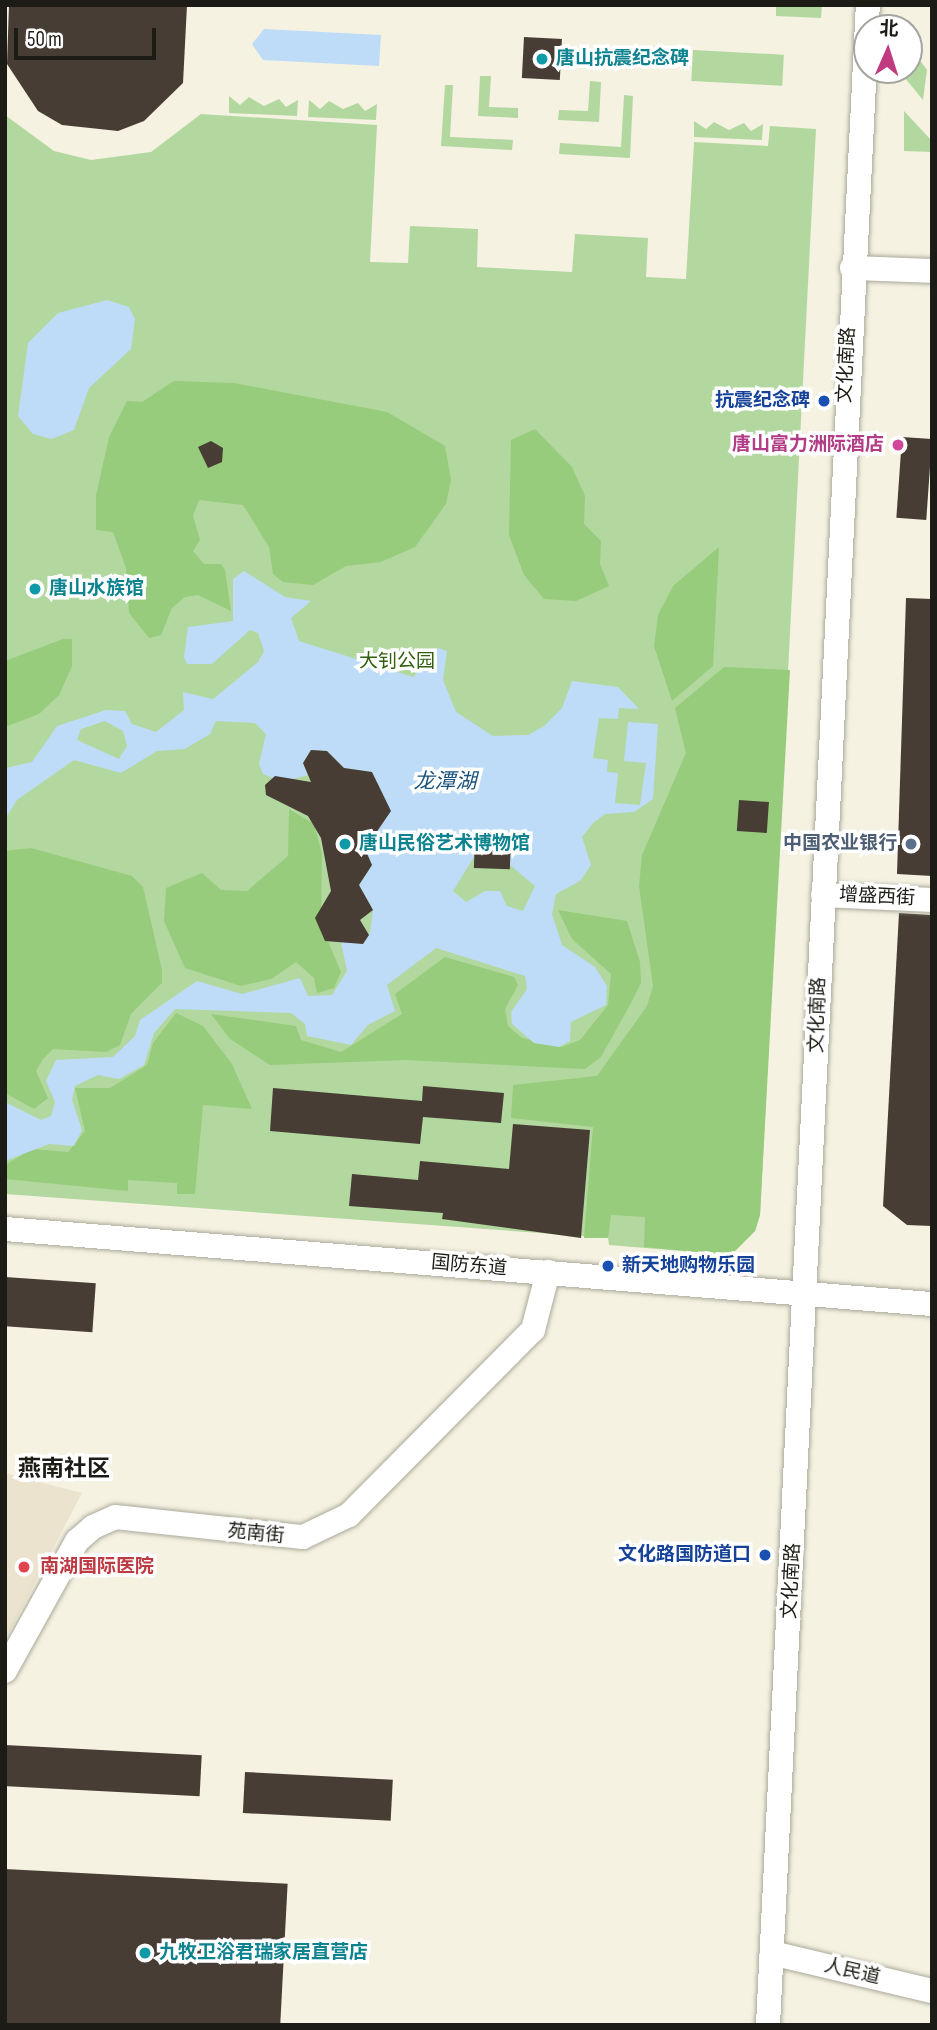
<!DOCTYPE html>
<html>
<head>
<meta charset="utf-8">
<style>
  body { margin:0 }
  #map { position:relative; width:937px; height:2030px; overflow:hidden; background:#f5f2e2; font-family:"Sofia Sans Condensed","Noto Sans SC",sans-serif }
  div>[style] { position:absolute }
  .medical>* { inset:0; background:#ece3ce }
  .green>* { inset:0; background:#b2d89f; transform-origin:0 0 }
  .forest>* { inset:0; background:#97cc7c }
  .water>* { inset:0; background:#bedcf7 }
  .building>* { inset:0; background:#473d34; transform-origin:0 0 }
  .roads { filter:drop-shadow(0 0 2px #aba99a) drop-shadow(0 0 2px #aba99a) }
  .minor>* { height:24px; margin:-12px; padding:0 12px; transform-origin:12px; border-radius:12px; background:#fff }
  .dots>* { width:19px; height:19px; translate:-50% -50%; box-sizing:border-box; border:4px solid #fff; border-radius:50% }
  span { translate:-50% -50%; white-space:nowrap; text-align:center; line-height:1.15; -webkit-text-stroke:7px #fff; paint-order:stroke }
  .culture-label { font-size:19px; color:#0d838f; font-weight:700 }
  .left { translate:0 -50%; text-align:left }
  .street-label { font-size:19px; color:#1c1b15 }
  .transit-label { font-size:19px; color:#164399; font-weight:700 }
  .right { translate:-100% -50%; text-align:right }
  .hotel-label { font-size:19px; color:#b23c85; font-weight:700 }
  .park-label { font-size:19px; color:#31600e }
  .service-label { font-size:19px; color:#4e5e75; font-weight:700 }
  .health-label { font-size:19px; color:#be3a42; font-weight:700 }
  .water-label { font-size:21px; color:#19527c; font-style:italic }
  .quarter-label { font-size:23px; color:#1c1b15; font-weight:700 }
  .frame { position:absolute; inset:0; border:7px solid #1c1b15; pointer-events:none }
  .north { position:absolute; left:853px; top:14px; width:70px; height:70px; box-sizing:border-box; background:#fff; border:2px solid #a4a4a1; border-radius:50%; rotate:3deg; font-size:19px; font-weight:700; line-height:28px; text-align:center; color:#1c1b15 }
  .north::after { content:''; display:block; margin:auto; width:24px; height:32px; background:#bf3a7e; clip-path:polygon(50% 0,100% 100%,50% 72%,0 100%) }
  .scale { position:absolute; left:14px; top:28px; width:142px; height:32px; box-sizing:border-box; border:4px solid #1c1b15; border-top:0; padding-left:9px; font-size:21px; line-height:24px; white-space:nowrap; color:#1c1b15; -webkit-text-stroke:5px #fff; paint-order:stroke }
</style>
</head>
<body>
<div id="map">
  <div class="medical">
    <div style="clip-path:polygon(5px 1473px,82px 1493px,5px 1640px)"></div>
  </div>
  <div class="green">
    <div style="clip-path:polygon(776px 5px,822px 5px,821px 18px,776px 16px)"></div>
    <div style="left:693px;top:50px;width:91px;height:31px;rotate:3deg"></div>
    <div style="clip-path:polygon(914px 52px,927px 70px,923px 100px,900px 72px,909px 70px,909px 53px)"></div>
    <div style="clip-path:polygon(480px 76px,491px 76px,489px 107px,518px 108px,518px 118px,478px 116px)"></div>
    <div style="clip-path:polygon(590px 81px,601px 82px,599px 122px,558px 120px,559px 110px,588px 111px)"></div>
    <div style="clip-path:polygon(445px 85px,453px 85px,450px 137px,513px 140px,512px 150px,441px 146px)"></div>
    <div style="clip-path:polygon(624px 95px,633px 96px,630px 158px,559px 154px,560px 143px,621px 147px)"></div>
    <div style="clip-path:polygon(229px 96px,240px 105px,249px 97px,264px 106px,279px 99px,286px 107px,298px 100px,297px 116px,229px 113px)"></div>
    <div style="clip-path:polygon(309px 100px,320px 109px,329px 101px,343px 109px,358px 103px,365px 111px,377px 104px,376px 120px,308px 117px)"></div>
    <div style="clip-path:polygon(904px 111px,932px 141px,932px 152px,904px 151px)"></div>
    <div style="clip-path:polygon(201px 114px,377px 125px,370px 262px,408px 263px,410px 226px,478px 229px,477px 267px,572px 272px,575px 234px,648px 238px,646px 277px,686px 279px,694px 142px,768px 146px,770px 126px,816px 129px,760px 1215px,755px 1231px,731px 1255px,609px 1245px,608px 1238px,5px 1194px,5px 115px,54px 151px,91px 160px,151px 152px)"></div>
    <div style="clip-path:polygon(694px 121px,706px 129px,714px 122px,729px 130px,744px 123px,751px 131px,763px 124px,762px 140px,694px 137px)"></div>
  </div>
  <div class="forest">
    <div style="clip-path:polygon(174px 381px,234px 383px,387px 412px,445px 446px,451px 480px,446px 504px,415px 547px,381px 562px,346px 566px,313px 585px,283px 582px,273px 574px,269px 547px,243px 505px,199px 500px,193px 516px,200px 540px,193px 551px,204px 564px,221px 564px,225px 570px,231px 611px,198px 595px,185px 597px,172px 608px,161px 635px,149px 638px,129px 613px,126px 568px,113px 532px,96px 530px,96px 496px,109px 437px,127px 401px,142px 402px)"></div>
    <div style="clip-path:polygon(535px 429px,572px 467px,585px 496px,584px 524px,601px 541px,600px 564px,609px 586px,576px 601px,544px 599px,524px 575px,509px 535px,511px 440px)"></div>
    <div style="clip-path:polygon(719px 547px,713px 666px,672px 701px,654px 646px,658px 615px,673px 586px)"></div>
    <div style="clip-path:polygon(63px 639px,72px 639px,72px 666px,59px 695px,39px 714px,5px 727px,5px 661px)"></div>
    <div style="clip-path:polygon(724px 667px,790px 670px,760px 1215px,755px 1231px,731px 1255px,644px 1247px,645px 1217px,611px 1215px,608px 1238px,584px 1238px,593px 1127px,511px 1118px,513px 1085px,597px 1076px,647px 1006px,653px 986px,639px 886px,642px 855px,686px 753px,675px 708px)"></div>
    <div style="clip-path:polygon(289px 809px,314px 824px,322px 854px,321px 925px,341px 972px,334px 988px,317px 993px,314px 978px,296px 962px,271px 979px,241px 986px,185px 968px,164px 921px,166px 888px,202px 873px,221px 890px,247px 891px,288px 856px)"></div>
    <div style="clip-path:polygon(31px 848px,132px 876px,143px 887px,162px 970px,162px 983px,131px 1014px,120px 1045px,106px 1052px,53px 1049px,43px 1059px,36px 1071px,48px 1098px,34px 1109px,5px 1093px,5px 851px)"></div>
    <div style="clip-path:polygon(558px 910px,627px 921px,640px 962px,641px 983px,631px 1003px,601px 1057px,585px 1069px,406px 1060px,270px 1065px,230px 1039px,211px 1014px,296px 1026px,301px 1040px,341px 1052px,402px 1014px,395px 994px,445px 957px,514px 977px,518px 985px,505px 1009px,508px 1026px,522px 1038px,562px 1047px,580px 1040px,608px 1005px,611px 974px,572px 939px)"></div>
    <div style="clip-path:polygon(176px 1013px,203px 1026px,232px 1064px,252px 1109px,203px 1105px,195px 1194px,177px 1194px,177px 1183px,128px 1180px,128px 1191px,5px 1179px,5px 1165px,32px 1149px,68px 1152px,85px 1131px,75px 1088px,110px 1088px,147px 1065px,153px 1043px)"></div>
  </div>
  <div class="water">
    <div style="clip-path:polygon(264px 29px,381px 35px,379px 66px,263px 60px,252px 44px)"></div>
    <div style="clip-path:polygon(107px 300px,129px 307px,135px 319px,131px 349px,89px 388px,74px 430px,52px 439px,33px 434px,18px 416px,28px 343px,58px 313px)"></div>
    <div style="clip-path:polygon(evenodd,244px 571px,285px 597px,311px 601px,291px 618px,299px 641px,413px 677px,438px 648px,447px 651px,443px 680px,456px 712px,493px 736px,528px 735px,544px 726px,562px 708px,572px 681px,618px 687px,639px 709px,619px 708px,618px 719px,599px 718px,593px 758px,608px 760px,607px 772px,618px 773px,615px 803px,640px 805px,646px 763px,624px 761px,628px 722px,658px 724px,653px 799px,634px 812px,605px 814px,593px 823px,582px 837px,591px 865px,580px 881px,556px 894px,552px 914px,562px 945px,595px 967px,607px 986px,606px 1005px,571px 1022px,570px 1041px,559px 1047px,534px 1043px,512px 1024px,511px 1012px,527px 989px,525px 976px,436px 948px,387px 985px,395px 1011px,368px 1025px,351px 1045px,307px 1036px,305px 1024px,291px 1013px,175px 1009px,154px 1033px,144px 1065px,119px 1079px,98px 1075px,75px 1086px,72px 1100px,82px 1130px,74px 1146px,49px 1144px,5px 1161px,5px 1102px,41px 1120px,51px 1116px,55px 1102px,46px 1081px,56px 1060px,113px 1057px,135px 1036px,140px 1020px,197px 981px,242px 994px,300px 978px,308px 996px,332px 995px,347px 971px,341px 942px,363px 943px,370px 933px,373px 910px,359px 885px,372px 865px,365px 849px,372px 772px,344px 768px,327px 751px,311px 750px,303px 763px,308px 775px,282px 782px,263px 774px,259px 764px,266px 734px,255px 723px,216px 721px,210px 734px,185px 749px,157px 751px,121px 773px,74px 760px,17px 800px,5px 819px,5px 768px,32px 762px,57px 726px,106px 710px,125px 711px,132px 724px,156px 732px,184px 710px,183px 692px,213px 699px,258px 662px,264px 651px,258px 633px,250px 630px,212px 664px,187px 664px,184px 657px,188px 627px,233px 621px,233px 579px,244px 571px,105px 721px,123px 731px,127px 746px,119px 759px,77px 740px,81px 729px,105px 721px,244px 571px,475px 835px,511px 837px,510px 865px,535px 886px,523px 911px,507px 906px,500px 891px,485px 891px,466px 902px,453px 891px,474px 857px,475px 835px)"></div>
  </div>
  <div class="building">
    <div style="clip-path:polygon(9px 5px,187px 5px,183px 83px,144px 121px,118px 131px,62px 125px,38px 111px,7px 64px)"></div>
    <div style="left:524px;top:37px;width:38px;height:41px;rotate:3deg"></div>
    <div style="left:902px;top:437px;width:30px;height:81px;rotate:4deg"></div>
    <div style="clip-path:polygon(211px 441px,223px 448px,222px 462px,208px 468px,198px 447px)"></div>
    <div style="clip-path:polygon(906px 598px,932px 599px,932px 876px,897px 874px)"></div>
    <div style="clip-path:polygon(311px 750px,327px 751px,344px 768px,372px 772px,391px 811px,365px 849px,372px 865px,359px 885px,373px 910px,360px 920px,369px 935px,363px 944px,325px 941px,315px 918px,331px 891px,321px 838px,308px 816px,266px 795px,265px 785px,275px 776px,311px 782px,303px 763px)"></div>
    <div style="left:739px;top:800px;width:30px;height:31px;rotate:4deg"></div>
    <div style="left:475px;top:835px;width:36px;height:33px;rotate:2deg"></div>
    <div style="clip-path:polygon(899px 913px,932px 915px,932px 1226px,907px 1225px,883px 1206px)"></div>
    <div style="clip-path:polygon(423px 1086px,504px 1093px,501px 1123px,423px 1117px,420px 1144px,270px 1131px,273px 1088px,422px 1101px)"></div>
    <div style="clip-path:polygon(513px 1124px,590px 1130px,581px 1238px,442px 1219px,443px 1213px,349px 1206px,352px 1174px,418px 1180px,420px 1161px,509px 1169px)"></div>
    <div style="left:5px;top:1277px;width:91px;height:49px;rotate:4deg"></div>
    <div style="left:5px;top:1745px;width:197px;height:41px;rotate:3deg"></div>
    <div style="left:245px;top:1772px;width:148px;height:41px;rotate:3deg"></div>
    <div style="left:5px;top:1869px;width:283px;height:156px;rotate:3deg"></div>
  </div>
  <div class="roads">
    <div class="minor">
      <div style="left:852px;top:268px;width:80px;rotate:2.1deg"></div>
      <div style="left:823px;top:895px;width:109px;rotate:2.6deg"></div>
      <div style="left:5px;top:1229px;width:930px;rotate:4.63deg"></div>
      <div style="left:5px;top:1671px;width:149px;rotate:-61deg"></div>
      <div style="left:77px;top:1541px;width:21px;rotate:-41deg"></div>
      <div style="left:93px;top:1527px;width:24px;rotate:-24deg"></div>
      <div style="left:115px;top:1517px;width:189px;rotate:6.1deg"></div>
      <div style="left:303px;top:1537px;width:51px;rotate:-25.6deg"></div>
      <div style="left:349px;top:1515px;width:261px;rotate:-45.2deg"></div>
      <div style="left:533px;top:1330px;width:60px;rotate:-75.5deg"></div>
      <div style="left:772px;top:1953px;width:164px;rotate:13.4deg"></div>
      <div style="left:768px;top:2025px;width:2022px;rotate:-87.17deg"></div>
    </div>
  </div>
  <div class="dots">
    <div style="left:542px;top:59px;background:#0f9aa8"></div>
    <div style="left:824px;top:401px;background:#1a4fb4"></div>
    <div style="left:898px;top:445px;background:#d1479c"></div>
    <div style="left:35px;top:589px;background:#0f9aa8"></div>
    <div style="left:345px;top:844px;background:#0f9aa8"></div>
    <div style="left:911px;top:844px;background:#5c6f8a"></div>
    <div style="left:608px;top:1266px;background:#1a4fb4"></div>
    <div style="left:765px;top:1555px;background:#1a4fb4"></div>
    <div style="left:24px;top:1567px;background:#e0444e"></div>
    <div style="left:145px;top:1953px;background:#0f9aa8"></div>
  </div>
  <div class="culture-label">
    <span class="left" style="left:556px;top:59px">唐山抗震纪念碑</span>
    <span class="left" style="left:49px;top:589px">唐山水族馆</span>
    <span class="left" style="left:359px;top:844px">唐山民俗艺术博物馆</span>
    <span class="left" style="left:159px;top:1953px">九牧卫浴君瑞家居直营店</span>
  </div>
  <div class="street-label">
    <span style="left:847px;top:365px;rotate:-87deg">文化南路</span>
    <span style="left:877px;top:897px;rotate:3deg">增盛西街</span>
    <span style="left:818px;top:1015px;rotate:-88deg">文化南路</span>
    <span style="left:469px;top:1266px;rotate:5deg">国防东道</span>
    <span style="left:256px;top:1534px;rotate:5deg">苑南街</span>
    <span style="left:792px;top:1581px;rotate:-87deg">文化南路</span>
    <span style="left:852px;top:1972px;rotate:13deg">人民道</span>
  </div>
  <div class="transit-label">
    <span class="right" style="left:810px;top:401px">抗震纪念碑</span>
    <span class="left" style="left:622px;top:1266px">新天地购物乐园</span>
    <span class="right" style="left:751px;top:1555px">文化路国防道口</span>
  </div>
  <div class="hotel-label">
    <span class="right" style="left:884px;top:445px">唐山富力洲际酒店</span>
  </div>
  <div class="park-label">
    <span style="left:397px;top:662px">大钊公园</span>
  </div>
  <div class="service-label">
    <span class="right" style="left:897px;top:844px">中国农业银行</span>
  </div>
  <div class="health-label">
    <span class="left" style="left:40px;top:1567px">南湖国际医院</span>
  </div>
  <div class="water-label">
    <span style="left:445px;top:782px">龙潭湖</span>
  </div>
  <div class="quarter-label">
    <span style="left:64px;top:1469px">燕南社区</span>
  </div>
  <div class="frame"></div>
  <div class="north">北</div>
  <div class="scale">50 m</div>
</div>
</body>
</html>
